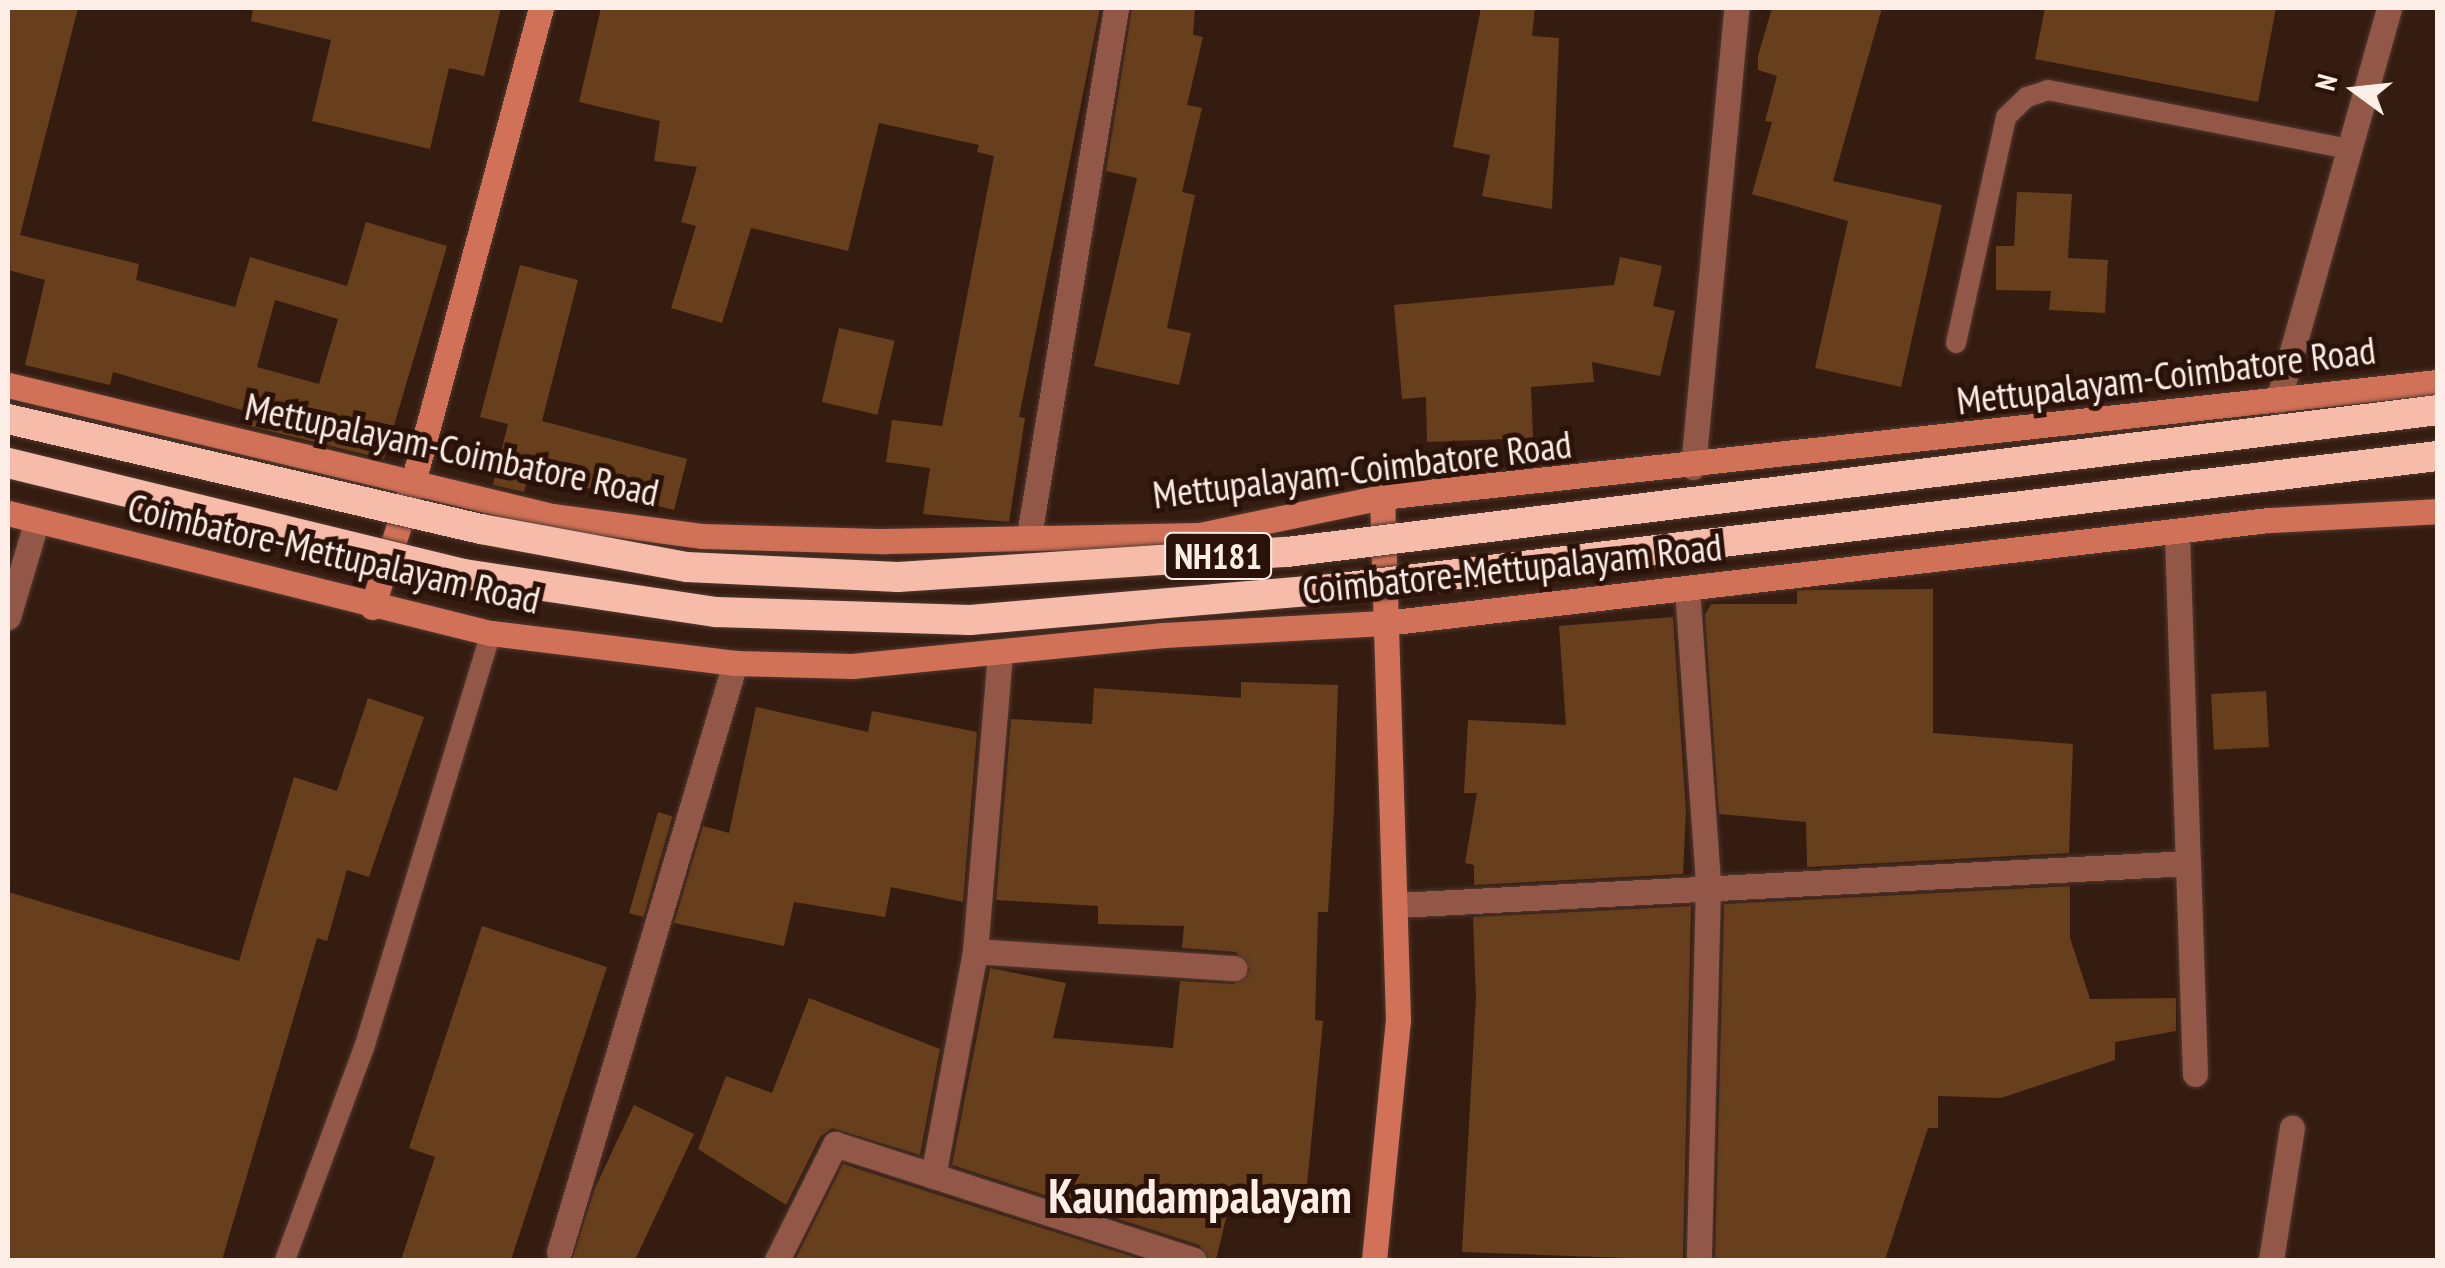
<!DOCTYPE html>
<html>
<head>
<meta charset="utf-8">
<style>
  body { margin:0 }
  #map { position:relative; width:2445px; height:1268px; overflow:hidden; background:#351c11; font-family:"PT Sans Narrow",sans-serif }
  div>[style] { position:absolute }
  .building>* { inset:0; background:#683f1c; transform-origin:0 0 }
  .roads { filter:drop-shadow(0 0 2px #51392f) drop-shadow(0 0 2px #51392f) }
  .lane>* { height:20px; margin:-10px; padding:0 10px; transform-origin:10px; border-radius:10px; background:#925746 }
  .street>* { height:25px; margin:-12.5px; padding:0 12.5px; transform-origin:12.5px; border-radius:12.5px; background:#925746 }
  .secondary>* { height:25px; margin:-12.5px; padding:0 12.5px; transform-origin:12.5px; border-radius:12.5px; background:#d17258 }
  .bridges { filter:drop-shadow(0 0 2px #51392f) drop-shadow(0 0 2px #51392f) }
  .highway-bridge>* { height:30px; margin:-15px; padding:0 15px; transform-origin:15px; border-radius:15px; background:#f7bbaa }
  span { translate:-50% -50%; white-space:nowrap; text-align:center; line-height:1.15; -webkit-text-stroke:10px #2a1208; paint-order:stroke }
  .shield-label span { padding:2px 8px; background:#2a1208; border:2px solid; border-radius:8px; -webkit-text-stroke-width:0 }
  .shield-label { font-size:35px; color:#fdeee8; font-weight:700 }
  .street-label { font-size:38px; color:#fdeee8 }
  .district-label { font-size:48px; color:#fdeee8; font-weight:700 }
  .frame { position:absolute; inset:0; border:10px solid #fdeee8; pointer-events:none }
  .north { position:absolute; left:2305px; top:40px; width:100px; height:100px; -webkit-text-stroke:8px #2a1208; paint-order:stroke; rotate:285deg; font-size:28px; font-weight:700; line-height:40px; text-align:center; color:#fdeee8 }
  .north::after { content:''; display:block; margin:auto; width:35px; height:45px; background:#fdeee8; clip-path:polygon(50% 0,100% 100%,50% 72%,0 100%) }
</style>
</head>
<body>
<div id="map">
  <div class="building">
    <div style="clip-path:polygon(evenodd,8px 8px,78px 8px,20px 235px,139px 264px,136px 280px,235px 307px,250px 257px,347px 286px,366px 222px,447px 246px,384px 459px,241px 424px,245px 411px,113px 372px,110px 385px,25px 365px,45px 280px,8px 270px,8px 8px,275px 300px,338px 319px,319px 384px,257px 367px,275px 300px)"></div>
    <div style="clip-path:polygon(253px 8px,501px 8px,484px 76px,449px 68px,430px 149px,312px 121px,331px 40px,251px 21px)"></div>
    <div style="clip-path:polygon(601px 8px,1100px 8px,1019px 417px,1025px 418px,1009px 522px,923px 514px,930px 468px,886px 462px,892px 420px,942px 426px,994px 156px,977px 152px,979px 145px,879px 123px,848px 251px,751px 228px,722px 323px,671px 308px,696px 226px,681px 222px,697px 167px,654px 161px,660px 121px,579px 102px)"></div>
    <div style="clip-path:polygon(1132px 8px,1195px 8px,1193px 35px,1203px 37px,1187px 105px,1202px 108px,1182px 192px,1195px 195px,1167px 328px,1191px 333px,1179px 385px,1094px 366px,1137px 178px,1106px 171px)"></div>
    <div style="clip-path:polygon(1481px 8px,1535px 8px,1532px 36px,1559px 38px,1552px 209px,1482px 196px,1490px 155px,1453px 147px)"></div>
    <div style="clip-path:polygon(1772px 8px,1882px 8px,1833px 181px,1942px 205px,1901px 387px,1815px 368px,1848px 221px,1752px 194px,1772px 122px,1765px 121px,1777px 76px,1758px 70px,1758px 56px)"></div>
    <div style="clip-path:polygon(2045px 8px,2276px 8px,2258px 102px,2035px 59px)"></div>
    <div style="clip-path:polygon(2017px 192px,2072px 194px,2068px 258px,2108px 260px,2105px 313px,2049px 310px,2051px 291px,1996px 290px,1996px 246px,2014px 246px)"></div>
    <div style="clip-path:polygon(1620px 257px,1662px 266px,1653px 306px,1675px 311px,1660px 376px,1592px 362px,1594px 382px,1531px 387px,1533px 438px,1427px 442px,1426px 397px,1402px 399px,1394px 305px,1614px 285px)"></div>
    <div style="clip-path:polygon(520px 265px,578px 280px,542px 421px,687px 459px,674px 510px,529px 473px,524px 492px,493px 485px,508px 424px,480px 417px)"></div>
    <div style="left:839px;top:328px;width:57px;height:76px;rotate:13deg"></div>
    <div style="clip-path:polygon(1933px 589px,1933px 733px,2073px 744px,2069px 853px,1807px 867px,1806px 822px,1719px 814px,1705px 615px,1711px 604px,1797px 604px,1797px 591px,1808px 590px)"></div>
    <div style="clip-path:polygon(1673px 617px,1686px 811px,1683px 874px,1474px 885px,1474px 865px,1465px 863px,1477px 793px,1464px 793px,1468px 720px,1566px 725px,1559px 626px)"></div>
    <div style="clip-path:polygon(1241px 682px,1338px 685px,1334px 810px,1328px 912px,1318px 912px,1315px 1020px,1323px 1021px,1306px 1195px,1233px 1189px,1216px 1260px,1210px 1260px,1199px 1245px,952px 1165px,990px 968px,1066px 983px,1053px 1038px,1173px 1048px,1180px 981px,1234px 984px,1250px 970px,1236px 952px,1182px 948px,1184px 926px,1098px 924px,1098px 906px,996px 900px,1011px 719px,1092px 724px,1094px 688px,1241px 698px)"></div>
    <div style="left:2266px;top:691px;width:56px;height:55px;rotate:87deg"></div>
    <div style="clip-path:polygon(368px 698px,424px 717px,369px 877px,347px 870px,327px 941px,317px 938px,222px 1260px,8px 1260px,8px 892px,239px 961px,294px 777px,337px 791px)"></div>
    <div style="clip-path:polygon(756px 707px,868px 732px,872px 711px,977px 732px,963px 902px,891px 887px,885px 917px,794px 902px,784px 946px,674px 923px,703px 826px,729px 833px)"></div>
    <div style="left:658px;top:812px;width:15px;height:105px;rotate:16deg"></div>
    <div style="clip-path:polygon(2070px 886px,2070px 938px,2090px 999px,2176px 998px,2176px 1031px,2115px 1042px,2115px 1060px,2001px 1098px,1938px 1096px,1938px 1128px,1928px 1128px,1885px 1260px,1715px 1260px,1724px 904px)"></div>
    <div style="clip-path:polygon(1691px 906px,1683px 1260px,1462px 1252px,1476px 998px,1473px 917px)"></div>
    <div style="clip-path:polygon(482px 926px,607px 967px,511px 1260px,401px 1260px,435px 1157px,409px 1148px)"></div>
    <div style="clip-path:polygon(809px 998px,940px 1049px,920px 1155px,832px 1128px,820px 1137px,786px 1205px,698px 1149px,726px 1076px,772px 1093px)"></div>
    <div style="clip-path:polygon(634px 1105px,694px 1134px,635px 1260px,572px 1260px,595px 1188px)"></div>
    <div style="clip-path:polygon(843px 1164px,929px 1192px,1143px 1260px,795px 1260px)"></div>
  </div>
  <div class="roads">
    <div class="lane">
      <div style="left:1956px;top:343px;width:231px;rotate:-77.5deg"></div>
      <div style="left:2006px;top:117px;width:29px;rotate:-44deg"></div>
      <div style="left:2027px;top:97px;width:22px;rotate:-18deg"></div>
      <div style="left:2048px;top:90px;width:308px;rotate:11.1deg"></div>
      <div style="left:285px;top:1260px;width:226px;rotate:-69.6deg"></div>
      <div style="left:364px;top:1048px;width:434px;rotate:-73deg"></div>
    </div>
    <div class="street">
      <div style="left:2278px;top:401px;width:408px;rotate:-74.2deg"></div>
      <div style="left:1693px;top:467px;width:461px;rotate:-84.6deg"></div>
      <div style="left:2177px;top:535px;width:328px;rotate:88.1deg"></div>
      <div style="left:1029px;top:536px;width:535px;rotate:-80.64deg"></div>
      <div style="left:1687px;top:589px;width:297px;rotate:85.9deg"></div>
      <div style="left:1708px;top:885px;width:375px;rotate:91.4deg"></div>
      <div style="left:8px;top:617px;width:101px;rotate:-73.4deg"></div>
      <div style="left:1398px;top:905px;width:791px;rotate:-3.04deg"></div>
      <div style="left:2188px;top:863px;width:211px;rotate:88.1deg"></div>
      <div style="left:975px;top:951px;width:260px;rotate:3.8deg"></div>
      <div style="left:933px;top:1176px;width:229px;rotate:-79.4deg"></div>
      <div style="left:975px;top:951px;width:298px;rotate:-85.2deg"></div>
      <div style="left:559px;top:1252px;width:615px;rotate:-73.36deg"></div>
      <div style="left:777px;top:1260px;width:130px;rotate:-63.4deg"></div>
      <div style="left:835px;top:1144px;width:377px;rotate:17.9deg"></div>
      <div style="left:2271px;top:1260px;width:134px;rotate:-81deg"></div>
    </div>
    <div class="secondary">
      <div style="left:8px;top:385px;width:560px;rotate:13.54deg"></div>
      <div style="left:552px;top:516px;width:150px;rotate:7.6deg"></div>
      <div style="left:701px;top:536px;width:184px;rotate:1.6deg"></div>
      <div style="left:885px;top:541px;width:315px;rotate:-1.1deg"></div>
      <div style="left:1200px;top:535px;width:186px;rotate:-11.8deg"></div>
      <div style="left:1382px;top:497px;width:1062px;rotate:-6.22deg"></div>
      <div style="left:8px;top:513px;width:498px;rotate:14deg"></div>
      <div style="left:491px;top:633px;width:246px;rotate:7deg"></div>
      <div style="left:735px;top:663px;width:117px;rotate:1.5deg"></div>
      <div style="left:852px;top:666px;width:312px;rotate:-5.7deg"></div>
      <div style="left:1162px;top:635px;width:223px;rotate:-3.1deg"></div>
      <div style="left:1385px;top:623px;width:890px;rotate:-6.65deg"></div>
      <div style="left:2269px;top:520px;width:169px;rotate:-3deg"></div>
      <div style="left:372px;top:607px;width:127px;rotate:-71.7deg"></div>
      <div style="left:412px;top:486px;width:495px;rotate:-74.9deg"></div>
      <div style="left:1374px;top:1260px;width:241px;rotate:-84.3deg"></div>
      <div style="left:1398px;top:1020px;width:523px;rotate:-91.75deg"></div>
    </div>
  </div>
  <div class="bridges">
    <div class="highway-bridge">
      <div style="left:8px;top:419px;width:486px;rotate:13.1deg"></div>
      <div style="left:481px;top:529px;width:209px;rotate:10.5deg"></div>
      <div style="left:687px;top:567px;width:211px;rotate:2.7deg"></div>
      <div style="left:898px;top:577px;width:390px;rotate:-3.7deg"></div>
      <div style="left:1287px;top:552px;width:1160px;rotate:-7.03deg"></div>
      <div style="left:8px;top:463px;width:469px;rotate:13.7deg"></div>
      <div style="left:464px;top:574px;width:255px;rotate:8.6deg"></div>
      <div style="left:716px;top:612px;width:254px;rotate:1.8deg"></div>
      <div style="left:970px;top:620px;width:363px;rotate:-4.9deg"></div>
      <div style="left:1332px;top:589px;width:1114px;rotate:-6.86deg"></div>
    </div>
  </div>
  <div class="shield-label">
    <span style="left:1218px;top:556px">NH181</span>
  </div>
  <div class="street-label">
    <span style="left:2166px;top:375px;rotate:-7deg">Mettupalayam-Coimbatore Road</span>
    <span style="left:452px;top:449px;rotate:12deg">Mettupalayam-Coimbatore Road</span>
    <span style="left:1362px;top:469px;rotate:-7deg">Mettupalayam-Coimbatore Road</span>
    <span style="left:334px;top:553px;rotate:13deg">Coimbatore-Mettupalayam Road</span>
    <span style="left:1512px;top:568px;rotate:-6deg">Coimbatore-Mettupalayam Road</span>
  </div>
  <div class="district-label">
    <span style="left:1200px;top:1196px">Kaundampalayam</span>
  </div>
  <div class="frame"></div>
  <div class="north">N</div>
</div>
</body>
</html>
